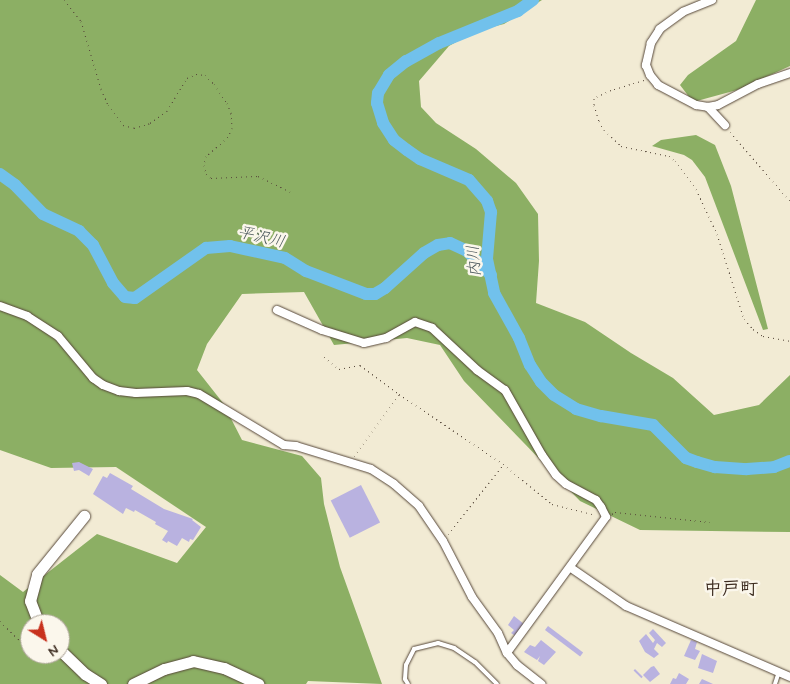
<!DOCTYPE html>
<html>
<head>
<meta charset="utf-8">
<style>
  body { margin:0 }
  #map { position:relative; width:790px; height:684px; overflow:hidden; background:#f2ebd4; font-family:Mynerve,"Klee One",sans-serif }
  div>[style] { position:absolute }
  .forest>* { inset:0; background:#8caf64 }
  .river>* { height:12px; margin:-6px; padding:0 6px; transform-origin:6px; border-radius:6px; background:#71c1ec }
  .building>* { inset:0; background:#b9b2e0; transform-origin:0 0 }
  .path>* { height:1px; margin-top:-0.5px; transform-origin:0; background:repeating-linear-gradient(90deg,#564739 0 1px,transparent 0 5px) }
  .roads { filter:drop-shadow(0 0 1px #564739) drop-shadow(0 0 1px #564739) }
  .lane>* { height:4px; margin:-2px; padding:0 2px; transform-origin:2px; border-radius:2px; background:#fff }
  .street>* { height:8px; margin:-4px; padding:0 4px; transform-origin:4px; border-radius:4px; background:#fff }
  .secondary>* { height:11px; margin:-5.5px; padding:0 5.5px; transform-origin:5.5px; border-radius:5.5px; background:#fff }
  span { translate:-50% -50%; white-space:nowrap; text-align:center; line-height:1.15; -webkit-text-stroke:5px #fbf7ec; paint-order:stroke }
  .water-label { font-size:16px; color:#4b575c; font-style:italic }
  .quarter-label { font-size:18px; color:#3b2a1e; font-weight:700 }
  .north { position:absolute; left:20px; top:614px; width:50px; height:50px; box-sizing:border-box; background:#fbf7ec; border:1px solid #aea59a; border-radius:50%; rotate:144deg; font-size:14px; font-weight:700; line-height:20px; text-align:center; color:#3b2a1e }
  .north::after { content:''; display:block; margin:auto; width:18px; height:22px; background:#c8321e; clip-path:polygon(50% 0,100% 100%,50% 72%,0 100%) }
</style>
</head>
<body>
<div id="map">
  <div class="forest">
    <div style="clip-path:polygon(evenodd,0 0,542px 0,504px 24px,476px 31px,449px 46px,419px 81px,421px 107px,436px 123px,476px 149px,516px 183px,538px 214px,539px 261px,536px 303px,585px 322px,631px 353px,673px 378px,714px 415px,759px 405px,790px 375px,790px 532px,640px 530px,580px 501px,464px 381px,440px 345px,407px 338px,334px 345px,304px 292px,242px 294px,207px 344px,197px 370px,223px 403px,242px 440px,302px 456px,321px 478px,324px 504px,340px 567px,382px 684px,308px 681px,306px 684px,0 684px,0 575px,23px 592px,97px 534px,177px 563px,206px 527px,116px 467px,51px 468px,0 450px,0 0,30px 624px,60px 624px,60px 654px,30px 654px,30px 624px)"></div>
    <div style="clip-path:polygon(756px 0,790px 0,790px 66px,737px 90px,693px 102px,680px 85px,688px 75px,736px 41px)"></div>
    <div style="clip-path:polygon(696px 135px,715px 145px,731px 186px,768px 329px,763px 330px,705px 177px,692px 160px,684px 155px,652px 146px,661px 140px)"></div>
  </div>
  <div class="river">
    <div style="left:533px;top:0;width:19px;rotate:144deg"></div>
    <div style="left:518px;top:11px;width:85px;rotate:157.9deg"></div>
    <div style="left:439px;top:43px;width:38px;rotate:151deg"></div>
    <div style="left:406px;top:61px;width:22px;rotate:141deg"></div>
    <div style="left:389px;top:75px;width:21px;rotate:121deg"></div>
    <div style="left:378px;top:93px;width:10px;rotate:96deg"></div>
    <div style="left:377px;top:103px;width:21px;rotate:73deg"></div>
    <div style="left:383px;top:123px;width:20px;rotate:57deg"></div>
    <div style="left:394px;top:140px;width:16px;rotate:38deg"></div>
    <div style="left:407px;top:150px;width:16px;rotate:35deg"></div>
    <div style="left:420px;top:159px;width:53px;rotate:23.2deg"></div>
    <div style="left:469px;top:180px;width:28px;rotate:49deg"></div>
    <div style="left:487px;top:201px;width:12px;rotate:70deg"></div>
    <div style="left:491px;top:212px;width:47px;rotate:94.9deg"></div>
    <div style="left:487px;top:259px;width:35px;rotate:78deg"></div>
    <div style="left:494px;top:293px;width:51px;rotate:60.9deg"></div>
    <div style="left:519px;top:338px;width:29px;rotate:68deg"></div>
    <div style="left:530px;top:365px;width:20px;rotate:57deg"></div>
    <div style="left:541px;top:382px;width:18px;rotate:45deg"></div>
    <div style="left:554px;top:395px;width:26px;rotate:32deg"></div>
    <div style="left:576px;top:409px;width:26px;rotate:16deg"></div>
    <div style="left:601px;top:416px;width:53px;rotate:9.8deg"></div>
    <div style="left:653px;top:425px;width:47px;rotate:45deg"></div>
    <div style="left:686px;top:458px;width:12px;rotate:20deg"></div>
    <div style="left:697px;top:462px;width:19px;rotate:16deg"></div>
    <div style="left:715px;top:467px;width:32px;rotate:4deg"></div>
    <div style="left:747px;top:469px;width:27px;rotate:-4deg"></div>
    <div style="left:774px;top:467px;width:17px;rotate:-21deg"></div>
    <div style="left:0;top:174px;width:19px;rotate:36deg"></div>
    <div style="left:15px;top:185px;width:40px;rotate:46deg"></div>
    <div style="left:43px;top:214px;width:40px;rotate:25deg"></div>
    <div style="left:79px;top:231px;width:20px;rotate:45deg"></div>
    <div style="left:93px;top:245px;width:43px;rotate:62.2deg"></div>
    <div style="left:113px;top:283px;width:18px;rotate:49deg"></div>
    <div style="left:125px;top:297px;width:10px;rotate:6deg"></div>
    <div style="left:135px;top:298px;width:87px;rotate:-35.2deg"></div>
    <div style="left:206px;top:248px;width:24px;rotate:-5deg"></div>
    <div style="left:230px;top:246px;width:56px;rotate:12.3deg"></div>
    <div style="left:285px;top:258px;width:25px;rotate:32deg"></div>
    <div style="left:306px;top:271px;width:64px;rotate:21deg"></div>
    <div style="left:366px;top:294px;width:9px"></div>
    <div style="left:375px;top:294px;width:12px;rotate:-31deg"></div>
    <div style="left:385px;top:288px;width:52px;rotate:-41.9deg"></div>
    <div style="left:424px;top:253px;width:16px;rotate:-30deg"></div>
    <div style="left:438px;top:245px;width:12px;rotate:-9deg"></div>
    <div style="left:450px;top:243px;width:19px;rotate:25deg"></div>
    <div style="left:467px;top:251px;width:34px;rotate:45deg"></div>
  </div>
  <div class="building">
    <div style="clip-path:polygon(79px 462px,93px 469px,89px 476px,79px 470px,74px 471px,72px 463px)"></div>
    <div style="clip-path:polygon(110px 473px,133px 486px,131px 489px,164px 509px,193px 519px,192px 520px,201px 527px,193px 540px,190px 539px,189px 542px,182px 538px,177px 546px,168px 541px,167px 543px,162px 540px,168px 531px,155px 524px,156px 522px,135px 510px,134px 512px,126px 508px,123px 514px,93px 494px,103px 476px,107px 478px)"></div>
    <div style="left:361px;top:485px;width:42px;height:34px;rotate:63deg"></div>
    <div style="clip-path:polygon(514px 616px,524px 624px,517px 637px,511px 633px,514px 630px,508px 625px)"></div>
    <div style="left:548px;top:626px;width:44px;height:5px;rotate:37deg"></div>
    <div style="clip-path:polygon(653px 629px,666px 643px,662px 647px,657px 643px,654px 649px,659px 654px,654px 658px,645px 652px,639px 641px,646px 634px,653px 643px,655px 640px,649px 633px)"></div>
    <div style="clip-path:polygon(541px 640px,556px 652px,544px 665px,538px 661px,540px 656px,537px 660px,524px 652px,530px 645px,535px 647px)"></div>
    <div style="clip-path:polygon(691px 640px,697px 642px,695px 649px,700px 651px,695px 660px,684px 656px)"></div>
    <div style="clip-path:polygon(702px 654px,717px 661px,713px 673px,698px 668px)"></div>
    <div style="clip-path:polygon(654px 666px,660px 674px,650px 682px,643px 675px,651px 667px)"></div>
    <div style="left:635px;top:669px;width:11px;height:2px;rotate:45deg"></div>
    <div style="clip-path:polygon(679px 673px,689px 679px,686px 684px,670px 684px,673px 678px,676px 679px)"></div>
    <div style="clip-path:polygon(702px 679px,713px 684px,699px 684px)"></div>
  </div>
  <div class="path">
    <div style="left:64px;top:0;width:27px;rotate:51deg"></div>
    <div style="left:81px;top:21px;width:71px;rotate:73.6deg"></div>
    <div style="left:101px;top:89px;width:17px;rotate:66deg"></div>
    <div style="left:108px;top:105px;width:25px;rotate:53deg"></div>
    <div style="left:123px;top:125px;width:11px;rotate:15deg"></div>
    <div style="left:134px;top:128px;width:17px;rotate:-17deg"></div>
    <div style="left:150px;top:123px;width:21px;rotate:-35deg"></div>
    <div style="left:167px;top:111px;width:39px;rotate:-59deg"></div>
    <div style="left:187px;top:78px;width:10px;rotate:-24deg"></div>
    <div style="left:196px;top:74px;width:9px;rotate:6deg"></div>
    <div style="left:205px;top:75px;width:13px;rotate:45deg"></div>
    <div style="left:214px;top:84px;width:23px;rotate:56deg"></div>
    <div style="left:227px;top:103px;width:11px;rotate:68deg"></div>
    <div style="left:231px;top:113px;width:15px;rotate:86deg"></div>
    <div style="left:232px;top:128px;width:10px;rotate:114deg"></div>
    <div style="left:228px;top:137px;width:29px;rotate:139deg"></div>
    <div style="left:206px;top:156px;width:9px;rotate:103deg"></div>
    <div style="left:204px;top:165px;width:9px;rotate:77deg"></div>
    <div style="left:206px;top:174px;width:6px;rotate:39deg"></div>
    <div style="left:211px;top:178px;width:47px;rotate:-2.4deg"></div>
    <div style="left:258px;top:176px;width:39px;rotate:26deg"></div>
    <div style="left:644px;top:80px;width:34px;rotate:163deg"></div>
    <div style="left:611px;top:90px;width:19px;rotate:155deg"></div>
    <div style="left:594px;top:98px;width:7px;rotate:90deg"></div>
    <div style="left:594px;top:105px;width:17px;rotate:73deg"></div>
    <div style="left:599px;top:121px;width:10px;rotate:61deg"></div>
    <div style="left:604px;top:130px;width:23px;rotate:43deg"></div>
    <div style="left:621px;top:146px;width:49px;rotate:11.8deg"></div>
    <div style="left:669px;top:156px;width:8px;rotate:40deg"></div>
    <div style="left:675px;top:161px;width:35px;rotate:53deg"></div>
    <div style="left:696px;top:189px;width:50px;rotate:65deg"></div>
    <div style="left:717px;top:234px;width:89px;rotate:72.4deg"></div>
    <div style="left:744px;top:319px;width:13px;rotate:48deg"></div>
    <div style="left:753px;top:329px;width:12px;rotate:35deg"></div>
    <div style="left:763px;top:336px;width:27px;rotate:10deg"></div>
    <div style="left:730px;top:132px;width:91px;rotate:49deg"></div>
    <div style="left:324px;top:357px;width:19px;rotate:39deg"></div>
    <div style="left:339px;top:369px;width:21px;rotate:-11deg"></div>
    <div style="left:360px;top:365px;width:49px;rotate:36.6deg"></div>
    <div style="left:399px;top:394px;width:125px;rotate:33.9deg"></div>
    <div style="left:503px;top:464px;width:63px;rotate:39.2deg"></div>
    <div style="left:552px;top:504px;width:45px;rotate:14deg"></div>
    <div style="left:354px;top:456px;width:76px;rotate:-53.6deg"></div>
    <div style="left:612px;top:514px;width:4px;rotate:-34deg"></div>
    <div style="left:615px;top:512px;width:95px;rotate:6.1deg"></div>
    <div style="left:448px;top:534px;width:88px;rotate:-51.4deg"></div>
    <div style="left:0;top:621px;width:25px;rotate:45deg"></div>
    <div style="left:18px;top:639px;width:12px;rotate:9deg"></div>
  </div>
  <div class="roads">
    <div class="lane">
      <div style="left:408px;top:684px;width:6px;rotate:-121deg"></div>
      <div style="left:405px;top:679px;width:14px;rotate:-86deg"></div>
      <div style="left:406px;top:665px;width:18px;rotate:-63deg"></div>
      <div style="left:414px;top:649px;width:25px;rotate:-14deg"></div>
      <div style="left:438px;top:643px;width:17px;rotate:17deg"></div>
      <div style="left:454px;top:648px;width:25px;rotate:34deg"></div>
      <div style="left:475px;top:662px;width:31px;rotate:45deg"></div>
      <div style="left:775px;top:684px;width:13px;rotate:-72deg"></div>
    </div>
    <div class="street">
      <div style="left:712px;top:0;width:31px;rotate:158deg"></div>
      <div style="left:683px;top:12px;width:29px;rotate:144deg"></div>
      <div style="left:660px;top:29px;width:17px;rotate:123deg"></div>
      <div style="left:651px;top:43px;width:23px;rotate:103deg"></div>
      <div style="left:646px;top:65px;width:11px;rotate:68deg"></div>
      <div style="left:650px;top:75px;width:13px;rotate:51deg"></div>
      <div style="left:658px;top:85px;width:43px;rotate:27.8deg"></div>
      <div style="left:696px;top:105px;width:12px;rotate:9deg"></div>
      <div style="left:708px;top:107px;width:10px;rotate:-11deg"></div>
      <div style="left:718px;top:105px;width:45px;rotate:-27.7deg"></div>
      <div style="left:758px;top:84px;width:34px;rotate:-19deg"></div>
      <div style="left:708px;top:107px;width:25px;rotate:47deg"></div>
      <div style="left:0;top:306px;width:29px;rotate:20deg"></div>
      <div style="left:27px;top:316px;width:37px;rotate:33deg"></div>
      <div style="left:58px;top:336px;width:55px;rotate:50.2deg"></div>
      <div style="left:93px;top:378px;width:12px;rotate:35deg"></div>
      <div style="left:103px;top:385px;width:17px;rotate:21deg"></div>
      <div style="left:119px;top:391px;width:17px;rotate:7deg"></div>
      <div style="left:136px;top:393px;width:51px;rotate:-2.2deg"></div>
      <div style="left:187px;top:391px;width:12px;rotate:14deg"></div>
      <div style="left:199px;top:394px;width:99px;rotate:31deg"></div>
      <div style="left:284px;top:445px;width:12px;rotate:5deg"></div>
      <div style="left:296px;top:446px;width:78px;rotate:17deg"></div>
      <div style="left:371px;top:469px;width:27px;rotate:33deg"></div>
      <div style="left:394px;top:484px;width:33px;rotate:41deg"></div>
      <div style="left:419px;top:506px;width:42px;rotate:55.6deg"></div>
      <div style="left:443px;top:541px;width:63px;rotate:62.6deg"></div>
      <div style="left:472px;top:597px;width:44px;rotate:54.2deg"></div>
      <div style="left:498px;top:633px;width:22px;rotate:66deg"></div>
      <div style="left:507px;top:653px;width:16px;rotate:50deg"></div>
      <div style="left:517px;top:665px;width:31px;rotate:38deg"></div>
      <div style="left:277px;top:310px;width:49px;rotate:24deg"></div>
      <div style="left:322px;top:330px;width:44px;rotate:17.2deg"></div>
      <div style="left:364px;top:343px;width:23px;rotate:-13deg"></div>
      <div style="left:386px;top:338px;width:33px;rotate:-29deg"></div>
      <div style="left:415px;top:322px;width:18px;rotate:19deg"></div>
      <div style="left:432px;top:328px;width:62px;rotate:43deg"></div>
      <div style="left:477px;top:370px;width:34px;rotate:36deg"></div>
      <div style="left:505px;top:390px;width:75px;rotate:60.4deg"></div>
      <div style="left:542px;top:455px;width:24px;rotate:55deg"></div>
      <div style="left:556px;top:475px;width:13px;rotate:42deg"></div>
      <div style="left:566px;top:484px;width:34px;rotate:28deg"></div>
      <div style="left:596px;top:500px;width:9px;rotate:54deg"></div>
      <div style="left:601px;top:507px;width:11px;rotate:63deg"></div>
      <div style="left:606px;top:517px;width:168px;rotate:126.1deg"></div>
      <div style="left:571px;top:568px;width:67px;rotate:34.6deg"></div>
      <div style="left:626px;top:606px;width:179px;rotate:23.4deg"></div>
    </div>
    <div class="secondary">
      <div style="left:39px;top:624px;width:25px;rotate:-111deg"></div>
      <div style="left:30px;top:601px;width:28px;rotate:-75deg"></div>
      <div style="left:37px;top:574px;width:75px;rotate:-51deg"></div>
      <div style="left:60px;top:650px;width:35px;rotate:44deg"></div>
      <div style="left:85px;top:674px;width:19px;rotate:32deg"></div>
      <div style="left:133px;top:684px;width:34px;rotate:-26deg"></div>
      <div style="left:164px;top:669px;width:30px;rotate:-15deg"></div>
      <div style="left:193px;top:661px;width:32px;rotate:13deg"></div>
      <div style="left:224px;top:668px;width:38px;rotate:25deg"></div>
    </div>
  </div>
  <div class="water-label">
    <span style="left:261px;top:238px;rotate:13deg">平沢川</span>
    <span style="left:475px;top:261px;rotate:-94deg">内川</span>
  </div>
  <div class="quarter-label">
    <span style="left:731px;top:589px">中戸町</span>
  </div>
  <div class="north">N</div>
</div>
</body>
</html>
